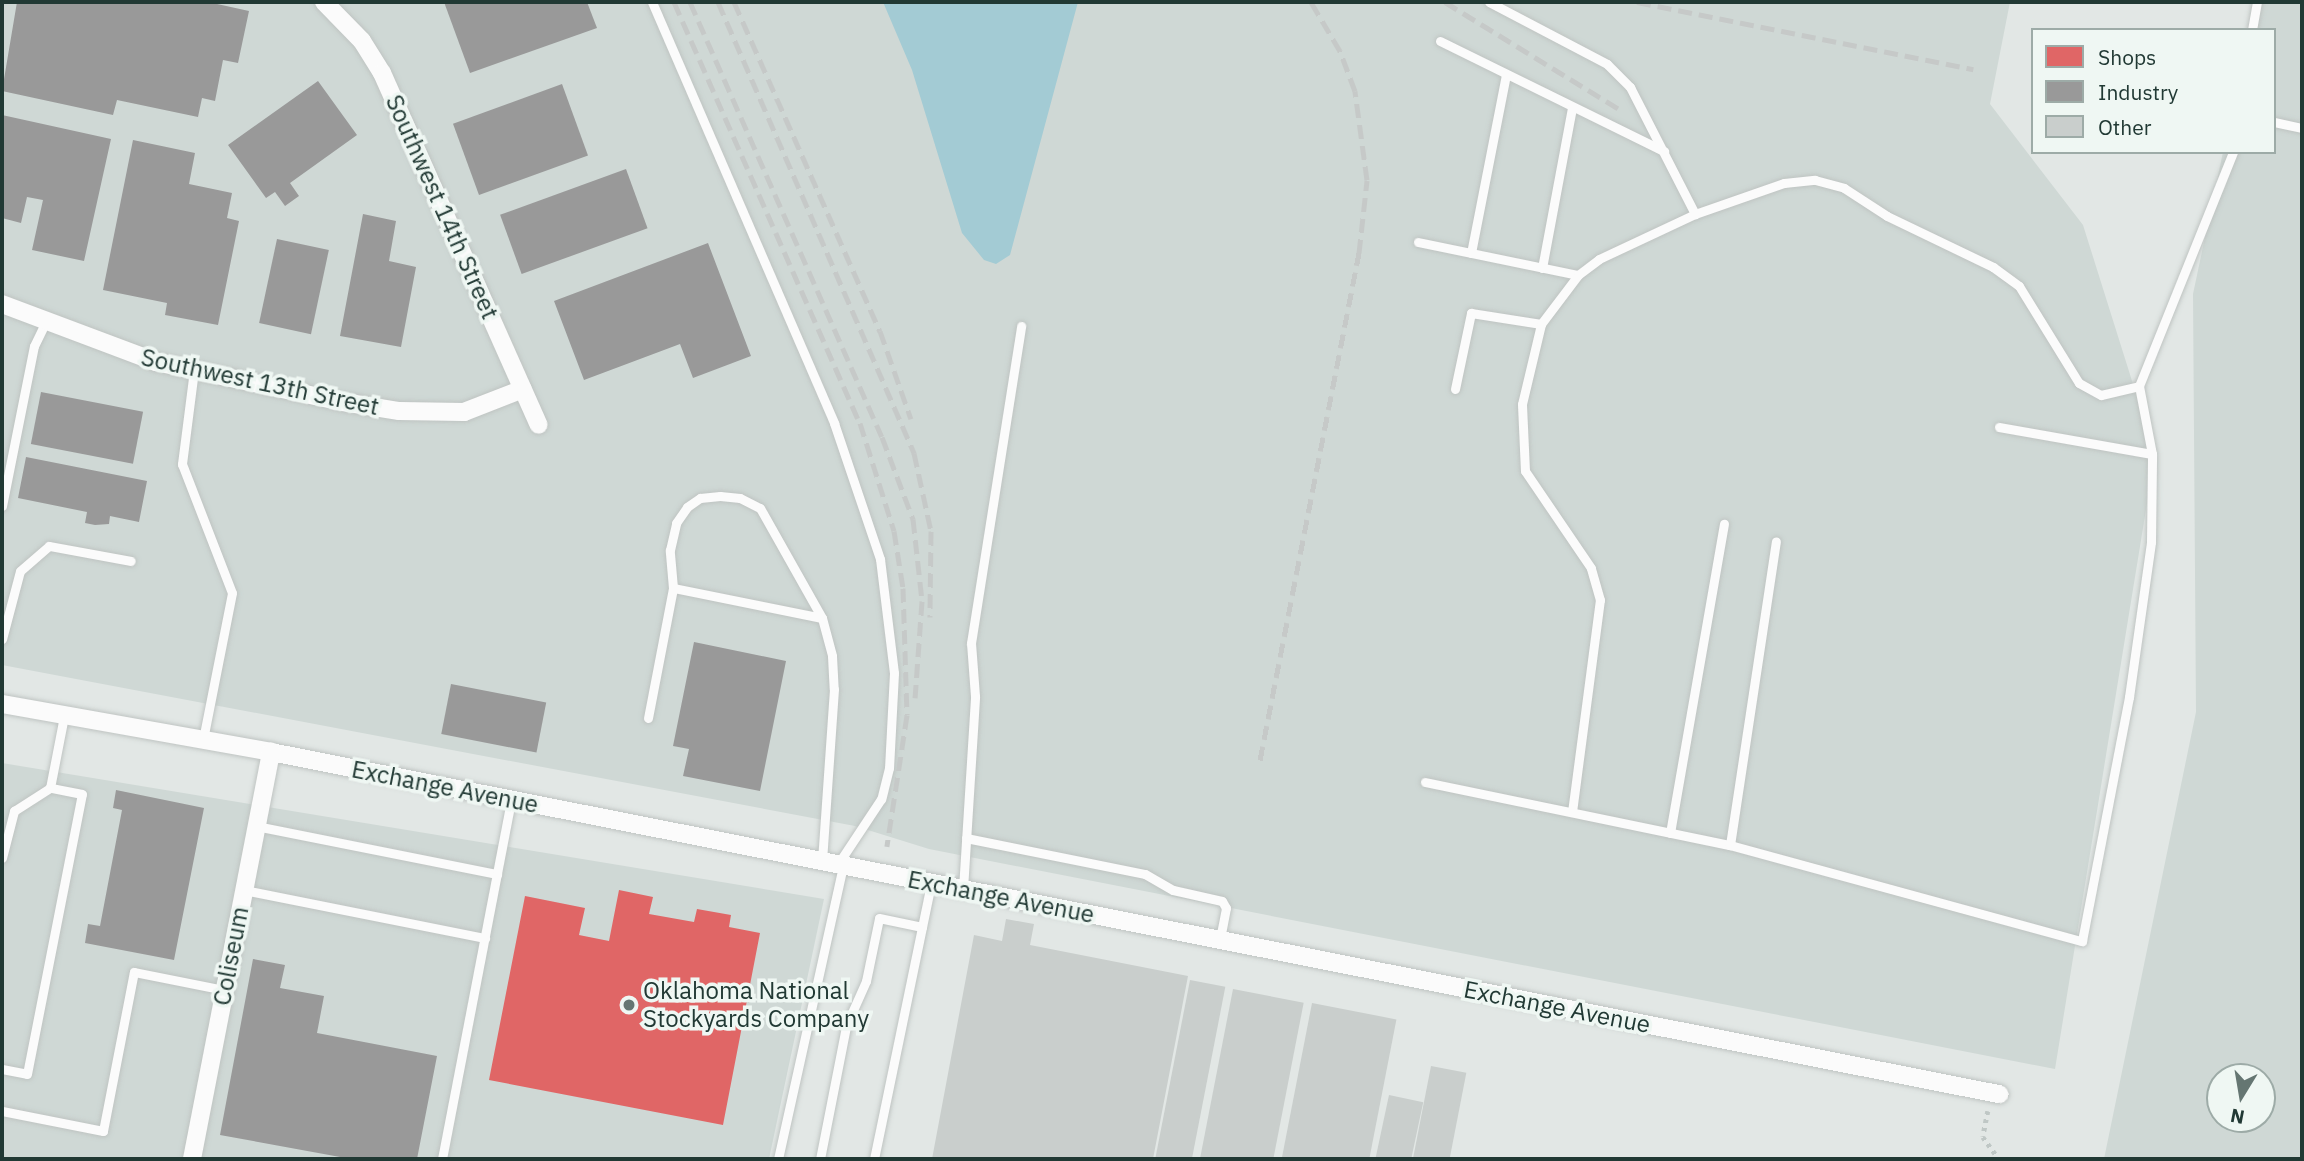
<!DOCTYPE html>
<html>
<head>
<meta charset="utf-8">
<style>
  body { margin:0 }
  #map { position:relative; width:2304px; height:1161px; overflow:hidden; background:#e2e7e5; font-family:"IBM Plex Sans",sans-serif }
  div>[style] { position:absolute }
  .built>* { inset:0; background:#cfd8d5 }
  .water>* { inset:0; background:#a3cbd4 }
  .shops>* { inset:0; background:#e06666 }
  .industry>* { inset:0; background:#999; transform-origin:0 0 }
  .building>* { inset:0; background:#c9cecc; transform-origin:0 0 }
  .path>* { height:4.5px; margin-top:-2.25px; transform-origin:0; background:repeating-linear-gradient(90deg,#bfc7c5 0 3.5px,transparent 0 8.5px) }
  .roads { filter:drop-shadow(0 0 2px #bfc4c2) drop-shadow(0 0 2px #bfc4c2) }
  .service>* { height:9px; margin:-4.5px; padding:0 4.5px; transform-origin:4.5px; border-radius:4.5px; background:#fbfbfb }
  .minor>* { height:18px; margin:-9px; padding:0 9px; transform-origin:9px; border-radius:9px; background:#fbfbfb }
  .rail>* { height:5px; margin-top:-2.5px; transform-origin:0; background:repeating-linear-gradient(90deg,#c6c9c8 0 14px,transparent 0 21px) }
  .dots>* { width:19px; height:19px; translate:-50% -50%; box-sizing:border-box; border:4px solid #eff7f3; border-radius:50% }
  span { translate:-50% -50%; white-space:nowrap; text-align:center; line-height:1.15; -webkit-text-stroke:7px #eff7f3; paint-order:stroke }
  .street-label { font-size:24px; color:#213934 }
  .poi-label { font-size:24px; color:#213934 }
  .left { translate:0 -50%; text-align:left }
  .frame { position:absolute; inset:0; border:4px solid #213934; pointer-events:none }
  .legend { position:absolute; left:2031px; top:28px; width:245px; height:126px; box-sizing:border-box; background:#eff7f3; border:2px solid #9daba7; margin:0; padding:9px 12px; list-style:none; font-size:21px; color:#213934 }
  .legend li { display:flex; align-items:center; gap:14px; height:35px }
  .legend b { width:35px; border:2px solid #9daba7 }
  .north { position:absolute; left:2206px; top:1063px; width:70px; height:70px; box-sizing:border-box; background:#eff7f3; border:2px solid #9daba7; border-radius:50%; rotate:191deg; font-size:19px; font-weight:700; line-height:28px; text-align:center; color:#213934 }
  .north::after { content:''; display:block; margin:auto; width:24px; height:32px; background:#657672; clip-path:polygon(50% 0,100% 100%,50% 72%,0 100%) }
</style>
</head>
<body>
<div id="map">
  <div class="built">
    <div style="clip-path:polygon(2px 2px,2010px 2px,1990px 104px,2083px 225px,2155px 454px,2055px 1069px,929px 849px,855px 826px,2px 665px)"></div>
    <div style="clip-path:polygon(evenodd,2255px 2px,2302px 2px,2302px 1159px,2104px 1159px,2196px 712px,2193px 294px,2223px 152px,2274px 152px,2274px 30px,2249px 30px,2255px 2px,2220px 1077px,2262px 1077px,2262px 1119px,2220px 1119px,2220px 1077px)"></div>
    <div style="clip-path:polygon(2px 763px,824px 899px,769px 1159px,2px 1159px)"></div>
  </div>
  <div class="water">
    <div style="clip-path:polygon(883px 2px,1078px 2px,1010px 255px,996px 264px,984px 260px,962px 233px,912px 70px)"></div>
  </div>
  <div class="shops">
    <div style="clip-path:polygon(619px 890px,653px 897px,649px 914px,694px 922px,697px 909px,731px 915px,729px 927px,760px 933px,723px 1125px,489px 1080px,525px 896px,585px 908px,579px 935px,609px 941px)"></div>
  </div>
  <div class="industry">
    <div style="clip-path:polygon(17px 2px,208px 2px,249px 11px,238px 63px,223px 60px,215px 101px,202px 98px,198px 117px,117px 100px,113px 115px,2px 91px)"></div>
    <div style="clip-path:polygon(444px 2px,587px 2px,597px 28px,470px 73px)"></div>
    <div style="clip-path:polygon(318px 81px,357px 135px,290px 183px,299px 196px,285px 206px,275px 192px,266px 198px,228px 145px)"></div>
    <div style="left:562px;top:84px;width:76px;height:116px;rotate:70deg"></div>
    <div style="clip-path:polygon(2px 115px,111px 139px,84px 261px,32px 250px,43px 200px,27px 197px,21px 223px,2px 218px)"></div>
    <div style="clip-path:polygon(133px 140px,195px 153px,189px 184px,232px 193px,227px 218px,239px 221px,218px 325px,165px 315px,167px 303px,103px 290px)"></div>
    <div style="left:626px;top:169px;width:63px;height:134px;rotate:70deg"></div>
    <div style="clip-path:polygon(363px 214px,396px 221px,389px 261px,416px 267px,401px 347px,340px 336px)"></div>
    <div style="left:277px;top:239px;width:53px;height:86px;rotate:12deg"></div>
    <div style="clip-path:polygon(708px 243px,751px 356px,693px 378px,680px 344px,584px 380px,554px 301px)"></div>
    <div style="left:41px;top:392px;width:104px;height:53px;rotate:11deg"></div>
    <div style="clip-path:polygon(26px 457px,147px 481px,139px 522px,110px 516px,109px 524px,95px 525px,85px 523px,87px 512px,18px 498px)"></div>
    <div style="clip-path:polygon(694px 642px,786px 661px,760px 791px,683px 776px,689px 749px,673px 746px)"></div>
    <div style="left:451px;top:684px;width:97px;height:51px;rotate:11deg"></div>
    <div style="clip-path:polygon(116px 790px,204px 808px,174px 960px,85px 943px,88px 924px,100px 926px,122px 810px,113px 808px)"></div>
    <div style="clip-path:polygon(253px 959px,285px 965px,280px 988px,324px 996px,317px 1033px,437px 1056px,417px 1159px,351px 1159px,220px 1135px)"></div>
  </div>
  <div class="building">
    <div style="clip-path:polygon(1006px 919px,1034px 924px,1030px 945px,1188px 976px,1153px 1159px,932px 1159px,974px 935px,1002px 941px)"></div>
    <div style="left:1190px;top:980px;width:36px;height:182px;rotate:11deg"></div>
    <div style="left:1233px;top:989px;width:72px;height:173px;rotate:11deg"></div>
    <div style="left:1312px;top:1003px;width:86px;height:159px;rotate:11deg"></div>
    <div style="left:1431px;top:1066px;width:36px;height:95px;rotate:11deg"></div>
    <div style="left:1389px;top:1095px;width:35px;height:65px;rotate:12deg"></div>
  </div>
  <div class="path">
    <div style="left:1988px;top:1111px;width:26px;rotate:101deg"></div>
    <div style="left:1983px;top:1137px;width:27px;rotate:54deg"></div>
  </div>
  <div class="roads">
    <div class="service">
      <div style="left:652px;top:2px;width:459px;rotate:66.6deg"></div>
      <div style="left:834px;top:423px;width:144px;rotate:71.3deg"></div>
      <div style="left:880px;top:559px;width:115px;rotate:83deg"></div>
      <div style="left:894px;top:673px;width:95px;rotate:93deg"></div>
      <div style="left:889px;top:768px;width:32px;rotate:104deg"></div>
      <div style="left:881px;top:799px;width:78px;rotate:123.5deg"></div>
      <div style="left:1489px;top:2px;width:133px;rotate:27.7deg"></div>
      <div style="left:1607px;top:64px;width:33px;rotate:45deg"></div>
      <div style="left:1630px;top:87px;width:143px;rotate:62.9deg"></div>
      <div style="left:2252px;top:30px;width:28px;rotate:-80deg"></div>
      <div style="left:1440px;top:41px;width:250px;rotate:26.2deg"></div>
      <div style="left:2274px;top:122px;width:29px;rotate:12deg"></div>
      <div style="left:1418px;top:242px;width:163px;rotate:11.7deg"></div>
      <div style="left:1471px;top:253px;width:182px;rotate:-78.9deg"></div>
      <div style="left:1542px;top:268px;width:164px;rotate:-79.4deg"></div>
      <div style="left:194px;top:370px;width:95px;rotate:97.3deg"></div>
      <div style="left:182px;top:464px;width:138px;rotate:68.8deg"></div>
      <div style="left:232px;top:593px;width:150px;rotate:101.2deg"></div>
      <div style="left:1455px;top:389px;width:78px;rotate:-78.1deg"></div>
      <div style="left:1471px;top:313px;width:71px;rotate:8.9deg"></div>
      <div style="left:1999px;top:427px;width:155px;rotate:10deg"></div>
      <div style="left:2px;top:506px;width:163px;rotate:-78.7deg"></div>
      <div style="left:34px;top:346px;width:28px;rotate:-64deg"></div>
      <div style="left:822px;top:618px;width:152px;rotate:-168.6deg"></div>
      <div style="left:673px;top:588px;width:38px;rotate:-95deg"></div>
      <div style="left:670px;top:550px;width:28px;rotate:-77deg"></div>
      <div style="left:676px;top:523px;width:19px;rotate:-55deg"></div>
      <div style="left:687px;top:507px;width:16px;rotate:-35deg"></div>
      <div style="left:700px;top:498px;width:20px;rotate:-6deg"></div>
      <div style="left:720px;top:496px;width:20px;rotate:6deg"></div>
      <div style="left:740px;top:498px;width:22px;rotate:27deg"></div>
      <div style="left:760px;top:508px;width:126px;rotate:60.6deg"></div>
      <div style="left:822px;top:618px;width:39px;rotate:75deg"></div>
      <div style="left:832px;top:656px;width:33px;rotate:87deg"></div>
      <div style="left:834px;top:689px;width:172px;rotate:94deg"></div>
      <div style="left:2px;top:639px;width:70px;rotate:-75.2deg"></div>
      <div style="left:20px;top:571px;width:38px;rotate:-41deg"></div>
      <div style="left:49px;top:546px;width:83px;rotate:10.4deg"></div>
      <div style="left:648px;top:718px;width:132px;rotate:-79.1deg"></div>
      <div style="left:1425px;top:782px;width:311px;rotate:11.7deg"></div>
      <div style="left:1730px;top:845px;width:365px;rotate:15.3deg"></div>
      <div style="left:2082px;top:941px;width:248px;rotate:-79.1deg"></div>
      <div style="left:2129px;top:697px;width:157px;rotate:-81.9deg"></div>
      <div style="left:2151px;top:542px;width:88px;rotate:-89.3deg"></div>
      <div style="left:2152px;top:454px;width:69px;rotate:-100.8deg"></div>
      <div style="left:2139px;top:386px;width:252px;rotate:-68.1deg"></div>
      <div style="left:1572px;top:812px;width:214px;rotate:-82.5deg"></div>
      <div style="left:1600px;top:600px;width:33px;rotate:-106deg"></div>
      <div style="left:1591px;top:568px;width:117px;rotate:-124.2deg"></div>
      <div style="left:1525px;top:471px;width:67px;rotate:-92.6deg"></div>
      <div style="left:1522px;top:404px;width:82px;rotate:-76.6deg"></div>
      <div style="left:1541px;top:324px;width:61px;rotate:-52.9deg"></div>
      <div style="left:1578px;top:275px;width:26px;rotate:-37deg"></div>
      <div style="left:1599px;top:259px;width:106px;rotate:-25.1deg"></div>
      <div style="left:1695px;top:214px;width:94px;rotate:-19.2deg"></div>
      <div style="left:1784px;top:183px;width:31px;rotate:-6deg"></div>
      <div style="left:1815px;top:180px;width:30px;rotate:15deg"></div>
      <div style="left:1844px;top:188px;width:51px;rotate:33.1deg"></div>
      <div style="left:1887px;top:216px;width:118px;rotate:25.7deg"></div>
      <div style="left:1993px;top:267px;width:32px;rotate:36deg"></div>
      <div style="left:2019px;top:286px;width:114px;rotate:58.3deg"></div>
      <div style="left:2079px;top:383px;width:25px;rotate:29deg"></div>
      <div style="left:2101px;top:395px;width:39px;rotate:-13deg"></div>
      <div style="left:256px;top:826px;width:246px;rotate:11.3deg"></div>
      <div style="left:1670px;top:833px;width:314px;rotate:-80.1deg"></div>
      <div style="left:966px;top:838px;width:183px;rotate:11.4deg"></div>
      <div style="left:1145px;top:874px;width:32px;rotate:30deg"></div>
      <div style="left:1173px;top:890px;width:50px;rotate:12.7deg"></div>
      <div style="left:1222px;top:901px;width:8px;rotate:60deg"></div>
      <div style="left:1226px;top:908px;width:33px;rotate:101deg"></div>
      <div style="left:1730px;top:845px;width:307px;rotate:-81.4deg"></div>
      <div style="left:2px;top:858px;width:49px;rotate:-75.7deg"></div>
      <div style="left:14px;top:811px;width:43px;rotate:-32.6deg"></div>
      <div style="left:50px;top:788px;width:73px;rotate:-79deg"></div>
      <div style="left:963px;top:889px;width:193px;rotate:-86.4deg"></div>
      <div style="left:975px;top:696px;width:53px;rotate:-94.3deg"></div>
      <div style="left:971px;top:643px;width:321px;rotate:-81deg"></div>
      <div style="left:244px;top:890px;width:246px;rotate:11.3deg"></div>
      <div style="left:2px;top:1069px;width:25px;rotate:11deg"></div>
      <div style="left:27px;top:1074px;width:285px;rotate:-78.9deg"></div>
      <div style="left:82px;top:794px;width:33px;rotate:-169deg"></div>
      <div style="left:2px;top:1111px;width:103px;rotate:11.2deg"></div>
      <div style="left:103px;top:1131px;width:162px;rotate:-79deg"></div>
      <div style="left:134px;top:972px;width:92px;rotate:11.3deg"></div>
      <div style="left:442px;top:1159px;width:366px;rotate:-79.1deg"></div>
      <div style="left:778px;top:1159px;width:300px;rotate:-77.5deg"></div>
      <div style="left:820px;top:1159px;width:136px;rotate:-78.9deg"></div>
      <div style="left:846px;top:1026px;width:49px;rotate:-66deg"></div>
      <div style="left:866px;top:981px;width:64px;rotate:-78.3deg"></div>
      <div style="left:879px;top:918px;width:44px;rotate:11.8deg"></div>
      <div style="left:874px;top:1159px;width:282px;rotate:-78.3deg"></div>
    </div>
    <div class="minor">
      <div style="left:324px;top:2px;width:54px;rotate:45.7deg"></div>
      <div style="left:362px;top:41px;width:38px;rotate:58deg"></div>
      <div style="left:382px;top:73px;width:385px;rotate:66deg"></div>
      <div style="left:2px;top:304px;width:165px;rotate:20.6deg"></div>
      <div style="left:156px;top:362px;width:191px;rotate:12.1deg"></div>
      <div style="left:343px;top:402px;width:57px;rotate:9.1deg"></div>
      <div style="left:399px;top:411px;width:65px;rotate:0.9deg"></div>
      <div style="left:464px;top:412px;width:63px;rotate:-21.3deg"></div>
      <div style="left:2px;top:704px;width:273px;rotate:10.1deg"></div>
      <div style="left:271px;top:752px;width:1762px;rotate:11.2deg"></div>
      <div style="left:192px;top:1159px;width:415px;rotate:-79deg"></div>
    </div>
  </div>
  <div class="rail">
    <div style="left:674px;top:2px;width:460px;rotate:66.2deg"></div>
    <div style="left:860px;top:423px;width:113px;rotate:72.5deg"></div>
    <div style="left:894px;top:531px;width:58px;rotate:81deg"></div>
    <div style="left:903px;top:588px;width:127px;rotate:88.2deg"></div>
    <div style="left:907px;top:715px;width:133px;rotate:98.7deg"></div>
    <div style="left:690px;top:2px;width:475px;rotate:66.2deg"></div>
    <div style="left:882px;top:437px;width:88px;rotate:69.3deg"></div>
    <div style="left:913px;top:519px;width:82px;rotate:83.7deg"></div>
    <div style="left:922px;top:601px;width:97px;rotate:94.1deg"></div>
    <div style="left:718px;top:2px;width:492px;rotate:66.5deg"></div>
    <div style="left:914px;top:453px;width:80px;rotate:77.7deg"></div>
    <div style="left:931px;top:531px;width:86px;rotate:90.7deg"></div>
    <div style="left:734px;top:2px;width:360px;rotate:66.1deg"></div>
    <div style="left:880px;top:331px;width:93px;rotate:70.6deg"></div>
    <div style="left:1445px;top:2px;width:204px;rotate:31.6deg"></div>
    <div style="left:1637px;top:2px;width:343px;rotate:11.3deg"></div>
    <div style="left:1260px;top:760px;width:517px;rotate:-78.95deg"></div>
    <div style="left:1359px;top:253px;width:73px;rotate:-83.7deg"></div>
    <div style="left:1367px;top:180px;width:90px;rotate:-97.7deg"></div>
    <div style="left:1355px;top:91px;width:43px;rotate:-110.6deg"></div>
    <div style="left:1340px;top:51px;width:57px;rotate:-120.6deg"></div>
  </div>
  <div class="dots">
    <div style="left:629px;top:1005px;background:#657672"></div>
  </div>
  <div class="street-label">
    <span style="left:442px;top:207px;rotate:66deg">Southwest 14th Street</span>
    <span style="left:260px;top:382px;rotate:12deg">Southwest 13th Street</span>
    <span style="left:445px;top:787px;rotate:11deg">Exchange Avenue</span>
    <span style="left:1001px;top:897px;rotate:11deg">Exchange Avenue</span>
    <span style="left:231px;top:956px;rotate:-79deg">Coliseum</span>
    <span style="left:1557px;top:1007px;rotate:11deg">Exchange Avenue</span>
  </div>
  <div class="poi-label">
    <span class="left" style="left:643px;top:1005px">Oklahoma National<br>Stockyards Company</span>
  </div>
  <div class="frame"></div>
  <ul class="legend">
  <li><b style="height:19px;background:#e06666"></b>Shops</li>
  <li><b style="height:19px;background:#999"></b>Industry</li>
  <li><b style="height:19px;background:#c9cecc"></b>Other</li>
  </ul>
  <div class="north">N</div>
</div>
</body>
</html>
